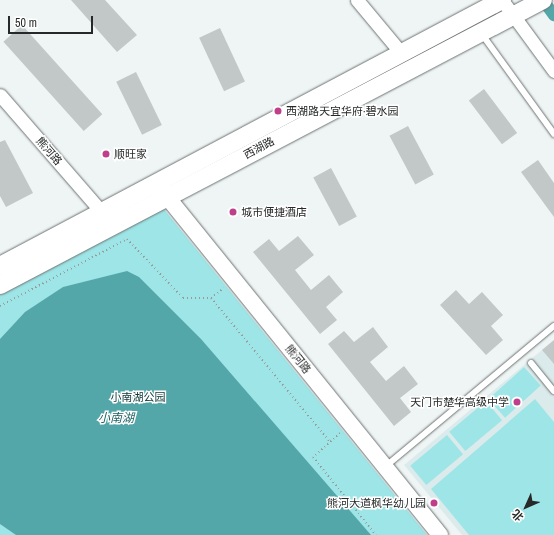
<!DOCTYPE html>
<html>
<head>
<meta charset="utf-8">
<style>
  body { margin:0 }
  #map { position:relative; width:554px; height:535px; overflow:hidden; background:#eff5f5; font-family:"Archivo Narrow","Noto Sans SC",sans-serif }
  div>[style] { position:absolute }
  .built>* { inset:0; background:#dbebeb }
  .green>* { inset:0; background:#9ee5e7; transform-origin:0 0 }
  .water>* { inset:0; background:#54a7a9 }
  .canal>* { height:12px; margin:-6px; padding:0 6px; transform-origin:6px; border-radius:6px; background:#54a7a9 }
  .building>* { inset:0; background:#c2c8c8; transform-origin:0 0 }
  .path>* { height:2px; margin-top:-1px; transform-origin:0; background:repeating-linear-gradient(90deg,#979b9b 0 1px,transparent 0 4px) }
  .roads { filter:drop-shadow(0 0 1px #6d7272) drop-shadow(0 0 1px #6d7272) }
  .service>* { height:6px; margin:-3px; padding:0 3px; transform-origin:3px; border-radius:3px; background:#fff }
  .minor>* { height:13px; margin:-6.5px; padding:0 6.5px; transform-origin:6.5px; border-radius:6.5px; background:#fff }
  .tertiary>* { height:16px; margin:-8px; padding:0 8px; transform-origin:8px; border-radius:8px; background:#fff }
  .secondary>* { height:18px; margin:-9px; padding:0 9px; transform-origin:9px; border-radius:9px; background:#fff }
  .dots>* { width:11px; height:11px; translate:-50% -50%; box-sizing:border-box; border:2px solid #fff; border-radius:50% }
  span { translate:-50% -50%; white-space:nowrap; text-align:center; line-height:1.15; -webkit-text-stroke:3px #fff; paint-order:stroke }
  .poi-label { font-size:11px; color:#272929 }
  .left { translate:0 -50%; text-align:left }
  .right { translate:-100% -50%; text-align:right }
  .street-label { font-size:11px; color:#272929 }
  .park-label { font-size:11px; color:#0d3637 }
  .water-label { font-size:12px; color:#1a5f61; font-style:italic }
  .north { position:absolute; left:506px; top:487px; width:40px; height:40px; -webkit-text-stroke:3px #fff; paint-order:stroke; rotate:225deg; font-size:11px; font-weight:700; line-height:16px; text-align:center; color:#272929 }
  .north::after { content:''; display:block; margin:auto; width:14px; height:18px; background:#272929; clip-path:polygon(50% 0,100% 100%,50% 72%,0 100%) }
  .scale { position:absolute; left:8px; top:16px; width:85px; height:18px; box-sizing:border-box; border:2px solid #272929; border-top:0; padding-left:5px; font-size:12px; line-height:14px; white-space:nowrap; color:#272929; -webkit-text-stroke:3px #fff; paint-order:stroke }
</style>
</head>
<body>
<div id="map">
  <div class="built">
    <div style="clip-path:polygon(554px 340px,554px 535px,462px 535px,404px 465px)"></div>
  </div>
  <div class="green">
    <div style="clip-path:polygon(163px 208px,427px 535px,0 535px,0 294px)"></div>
    <div style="left:524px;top:367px;width:25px;height:48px;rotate:48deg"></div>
    <div style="clip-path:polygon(535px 399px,554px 422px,554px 535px,469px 535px,431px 489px)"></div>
    <div style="left:486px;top:401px;width:25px;height:48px;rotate:50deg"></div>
    <div style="left:447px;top:435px;width:25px;height:48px;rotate:50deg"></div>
  </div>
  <div class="water">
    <div style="clip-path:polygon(127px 271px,139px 277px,201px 339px,371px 535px,16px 535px,0 524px,0 339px,25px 312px,63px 287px)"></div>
  </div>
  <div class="canal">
    <div style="left:543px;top:0;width:19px;rotate:54deg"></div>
  </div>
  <div class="building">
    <div style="clip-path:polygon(71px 0,105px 0,137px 35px,117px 52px)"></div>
    <div style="left:22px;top:25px;width:120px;height:25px;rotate:48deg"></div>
    <div style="left:220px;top:28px;width:59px;height:23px;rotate:65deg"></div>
    <div style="left:136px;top:72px;width:59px;height:22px;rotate:64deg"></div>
    <div style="left:484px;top:89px;width:55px;height:19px;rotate:53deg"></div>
    <div style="left:408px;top:126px;width:55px;height:21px;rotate:62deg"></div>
    <div style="clip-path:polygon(5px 140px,33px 193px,6px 207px,0 196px,0 142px)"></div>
    <div style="clip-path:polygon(538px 160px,554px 183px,554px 217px,521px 172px)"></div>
    <div style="left:331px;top:168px;width:55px;height:20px;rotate:62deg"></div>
    <div style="clip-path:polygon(298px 236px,314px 255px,295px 270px,311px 290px,329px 275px,343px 292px,326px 307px,337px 320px,320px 334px,253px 252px,269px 239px,279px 251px)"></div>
    <div style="clip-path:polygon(456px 290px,469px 304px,482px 292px,503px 315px,491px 326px,503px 340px,486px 355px,440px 305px)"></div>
    <div style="clip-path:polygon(373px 327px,388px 347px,370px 362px,386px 381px,404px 366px,418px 384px,400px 398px,411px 412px,394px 426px,328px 344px,344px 331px,354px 342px)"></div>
    <div style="clip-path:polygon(554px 340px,554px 364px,542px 350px)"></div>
  </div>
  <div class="path">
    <div style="left:211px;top:298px;width:187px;rotate:50.4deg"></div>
    <div style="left:0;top:306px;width:144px;rotate:-27.8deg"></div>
    <div style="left:127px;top:239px;width:81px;rotate:46.5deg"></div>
    <div style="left:183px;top:298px;width:28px"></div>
    <div style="left:211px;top:298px;width:16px;rotate:-38deg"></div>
    <div style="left:340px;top:433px;width:36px;rotate:138deg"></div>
    <div style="left:313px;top:457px;width:100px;rotate:51.1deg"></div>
  </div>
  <div class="roads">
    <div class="service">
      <div style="left:481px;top:33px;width:125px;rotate:54.1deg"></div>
      <div style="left:531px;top:363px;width:36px;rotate:51deg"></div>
      <div style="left:386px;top:466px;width:219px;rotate:-39.8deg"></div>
    </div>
    <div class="minor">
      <div style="left:357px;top:0;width:70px;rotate:50.2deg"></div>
      <div style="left:502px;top:0;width:88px;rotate:53.8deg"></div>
      <div style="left:0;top:95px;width:163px;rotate:49deg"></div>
    </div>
    <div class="tertiary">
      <div style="left:160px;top:188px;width:446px;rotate:51.1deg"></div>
    </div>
    <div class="secondary">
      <div style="left:0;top:266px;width:568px;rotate:-27.92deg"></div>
      <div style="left:0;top:285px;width:613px;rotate:-27.69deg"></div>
    </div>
  </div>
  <div class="dots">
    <div style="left:278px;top:111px;background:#bf3f8a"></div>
    <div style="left:106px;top:154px;background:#bf3f8a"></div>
    <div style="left:233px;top:212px;background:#bf3f8a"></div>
    <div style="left:517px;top:402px;background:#bf3f8a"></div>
    <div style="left:434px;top:503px;background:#bf3f8a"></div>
  </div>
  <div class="poi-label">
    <span class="left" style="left:286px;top:111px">西湖路天宜华府·碧水园</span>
    <span class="left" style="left:114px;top:154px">顺旺家</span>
    <span class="left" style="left:241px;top:212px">城市便捷酒店</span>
    <span class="right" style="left:509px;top:402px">天门市楚华高级中学</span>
    <span class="right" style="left:426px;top:503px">熊河大道枫华幼儿园</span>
  </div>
  <div class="street-label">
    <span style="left:259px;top:148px;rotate:-28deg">西湖路</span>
    <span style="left:49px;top:151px;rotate:49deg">熊河路</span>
    <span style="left:298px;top:359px;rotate:51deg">熊河路</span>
  </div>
  <div class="park-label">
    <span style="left:138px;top:397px">小南湖公园</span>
  </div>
  <div class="water-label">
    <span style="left:116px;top:419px">小南湖</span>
  </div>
  <div class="north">北</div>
  <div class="scale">50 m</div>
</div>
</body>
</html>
